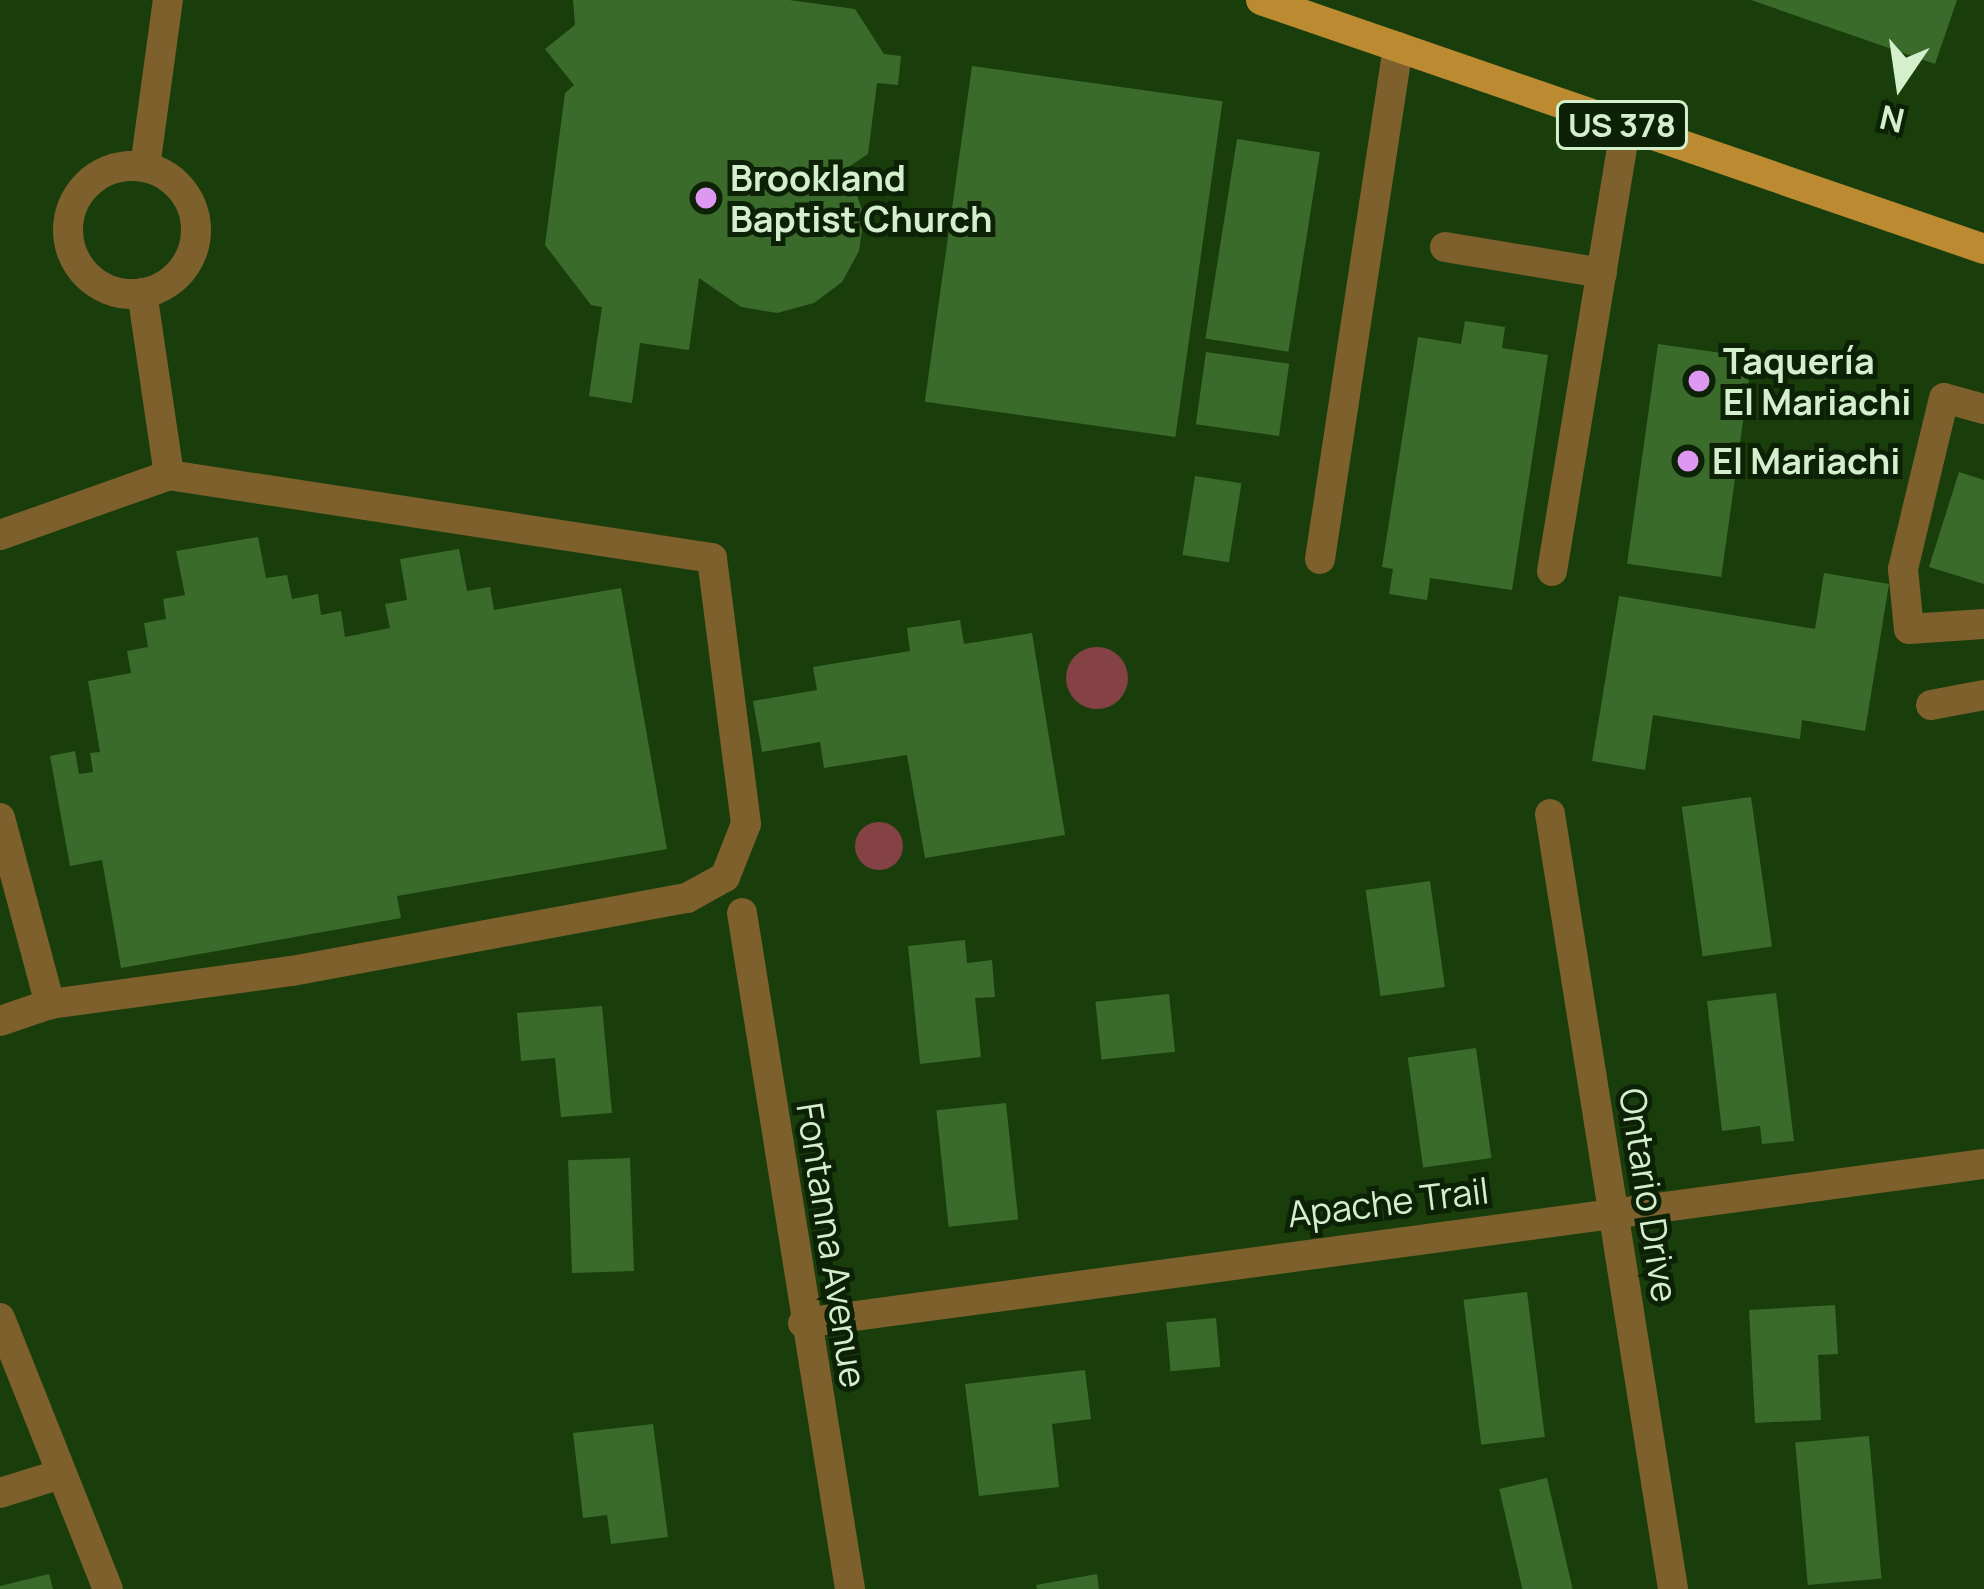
<!DOCTYPE html>
<html>
<head>
<meta charset="utf-8">
<style>
  body { margin:0 }
  #map { position:relative; width:1984px; height:1589px; overflow:hidden; background:#193e0c; font-family:Manrope,sans-serif }
  div>[style] { position:absolute }
  .green>* { inset:0; background:#854245 }
  .round { border-radius:50% }
  .building>* { inset:0; background:#3a6b2b; transform-origin:0 0 }
  .minor>* { height:30px; margin:-15px; padding:0 15px; transform-origin:15px; border-radius:15px; background:#7d602c }
  .minor>.ring { margin:-15px; padding:0; box-sizing:content-box; background:none; border:30px solid #7d602c; border-radius:50% }
  .major>* { height:30px; margin:-15px; padding:0 15px; transform-origin:15px; border-radius:15px; background:#bc8b31 }
  .dots>* { width:33px; height:33px; translate:-50% -50%; box-sizing:border-box; border:6px solid #0d2107; border-radius:50% }
  span { translate:-50% -50%; white-space:nowrap; text-align:center; line-height:1.15; -webkit-text-stroke:10px #0d2107; paint-order:stroke }
  .shield-label span { padding:3px 9px; background:#0d2107; border:3px solid; border-radius:9px; -webkit-text-stroke-width:0 }
  .shield-label { font-size:33px; color:#d3efcc; font-weight:700 }
  .poi-label { font-size:36px; color:#d3efcc; font-weight:700 }
  .left { translate:0 -50%; text-align:left }
  .street-label { font-size:36px; color:#d3efcc }
  .north { position:absolute; left:1840px; top:24px; width:120px; height:120px; -webkit-text-stroke:9px #0d2107; paint-order:stroke; rotate:193deg; font-size:33px; font-weight:700; line-height:48px; text-align:center; color:#d3efcc }
  .north::after { content:''; display:block; margin:auto; width:42px; height:54px; background:#d3efcc; clip-path:polygon(50% 0,100% 100%,50% 72%,0 100%) }
</style>
</head>
<body>
<div id="map">
  <div class="green">
    <div class="round" style="left:1066px;top:647px;width:62px;height:62px"></div>
    <div class="round" style="left:855px;top:822px;width:48px;height:48px"></div>
  </div>
  <div class="building">
    <div style="clip-path:polygon(573px 0,789px 0,855px 9px,884px 54px,901px 56px,898px 85px,877px 83px,868px 154px,847px 168px,864px 215px,859px 251px,842px 282px,814px 303px,777px 313px,741px 307px,699px 278px,689px 350px,640px 343px,632px 403px,589px 396px,602px 307px,591px 305px,545px 245px,565px 93px,574px 85px,545px 49px,575px 25px)"></div>
    <div style="clip-path:polygon(1751px 0,1957px 0,1935px 64px)"></div>
    <div style="left:972px;top:66px;width:253px;height:339px;rotate:8deg"></div>
    <div style="left:1237px;top:139px;width:84px;height:202px;rotate:9deg"></div>
    <div style="clip-path:polygon(1465px 321px,1505px 327px,1502px 348px,1548px 355px,1512px 590px,1430px 578px,1427px 600px,1389px 594px,1393px 569px,1382px 567px,1418px 337px,1461px 344px)"></div>
    <div style="left:1658px;top:344px;width:95px;height:222px;rotate:8deg"></div>
    <div style="left:1206px;top:352px;width:84px;height:73px;rotate:8deg"></div>
    <div style="clip-path:polygon(1959px 472px,1984px 480px,1984px 584px,1929px 567px)"></div>
    <div style="left:1195px;top:476px;width:47px;height:80px;rotate:9deg"></div>
    <div style="clip-path:polygon(258px 537px,266px 578px,287px 575px,292px 599px,318px 594px,321px 615px,341px 611px,345px 637px,390px 628px,385px 604px,407px 600px,400px 559px,459px 549px,467px 591px,490px 587px,494px 610px,621px 588px,667px 849px,397px 896px,401px 918px,121px 968px,102px 860px,70px 866px,50px 756px,75px 751px,79px 774px,93px 772px,90px 753px,100px 752px,88px 681px,131px 673px,127px 651px,148px 647px,144px 623px,166px 619px,163px 599px,185px 595px,176px 551px)"></div>
    <div style="clip-path:polygon(1824px 573px,1889px 584px,1865px 731px,1802px 720px,1800px 739px,1653px 715px,1645px 770px,1592px 761px,1619px 596px,1815px 629px)"></div>
    <div style="clip-path:polygon(960px 620px,964px 644px,1032px 633px,1065px 835px,925px 858px,907px 755px,824px 768px,820px 742px,762px 752px,753px 701px,817px 690px,813px 667px,910px 651px,907px 628px)"></div>
    <div style="left:1751px;top:797px;width:151px;height:70px;rotate:82deg"></div>
    <div style="left:1430px;top:881px;width:107px;height:65px;rotate:82deg"></div>
    <div style="clip-path:polygon(965px 940px,967px 963px,992px 960px,995px 997px,975px 998px,981px 1057px,920px 1064px,908px 946px)"></div>
    <div style="clip-path:polygon(1776px 993px,1794px 1141px,1762px 1144px,1760px 1126px,1722px 1131px,1707px 1001px)"></div>
    <div style="left:1169px;top:994px;width:58px;height:74px;rotate:84deg"></div>
    <div style="clip-path:polygon(602px 1006px,612px 1113px,561px 1117px,555px 1058px,521px 1061px,517px 1013px)"></div>
    <div style="left:1476px;top:1048px;width:111px;height:69px;rotate:82deg"></div>
    <div style="left:1006px;top:1103px;width:117px;height:70px;rotate:84deg"></div>
    <div style="left:630px;top:1158px;width:113px;height:62px;rotate:88deg"></div>
    <div style="left:1527px;top:1292px;width:146px;height:64px;rotate:83deg"></div>
    <div style="clip-path:polygon(1835px 1305px,1838px 1354px,1818px 1355px,1821px 1420px,1755px 1423px,1749px 1310px)"></div>
    <div style="left:1216px;top:1318px;width:49px;height:50px;rotate:85deg"></div>
    <div style="clip-path:polygon(1085px 1370px,1091px 1419px,1052px 1424px,1059px 1487px,979px 1496px,965px 1384px)"></div>
    <div style="clip-path:polygon(653px 1424px,668px 1537px,611px 1544px,607px 1515px,583px 1518px,573px 1433px)"></div>
    <div style="left:1869px;top:1436px;width:143px;height:74px;rotate:85deg"></div>
    <div style="left:1547px;top:1478px;width:114px;height:49px;rotate:77deg"></div>
    <div style="clip-path:polygon(49px 1574px,53px 1589px,0 1589px,0 1586px)"></div>
    <div style="clip-path:polygon(1097px 1574px,1099px 1589px,1037px 1589px,1036px 1585px)"></div>
  </div>
  <div class="minor">
    <div class="ring" style="left:68px;top:166px;width:98px;height:98px"></div>
    <div style="left:145px;top:167px;width:169px;rotate:-82.2deg"></div>
    <div style="left:1445px;top:247px;width:159px;rotate:9.4deg"></div>
    <div style="left:1984px;top:409px;width:41px;rotate:-164.6deg"></div>
    <div style="left:1944px;top:398px;width:176px;rotate:103.5deg"></div>
    <div style="left:1903px;top:569px;width:60px;rotate:84.3deg"></div>
    <div style="left:1909px;top:629px;width:75px;rotate:-3.8deg"></div>
    <div style="left:0;top:535px;width:179px;rotate:-19.5deg"></div>
    <div style="left:169px;top:475px;width:184px;rotate:-98.4deg"></div>
    <div style="left:1320px;top:559px;width:518px;rotate:-81.34deg"></div>
    <div style="left:1552px;top:571px;width:451px;rotate:-80.6deg"></div>
    <div style="left:1931px;top:705px;width:54px;rotate:-10.7deg"></div>
    <div style="left:1550px;top:814px;width:785px;rotate:80.98deg"></div>
    <div style="left:0;top:818px;width:193px;rotate:75deg"></div>
    <div style="left:50px;top:1004px;width:53px;rotate:161.2deg"></div>
    <div style="left:742px;top:913px;width:685px;rotate:80.92deg"></div>
    <div style="left:50px;top:1004px;width:244px;rotate:-7.8deg"></div>
    <div style="left:292px;top:971px;width:402px;rotate:-10.5deg"></div>
    <div style="left:687px;top:898px;width:43px;rotate:-28.9deg"></div>
    <div style="left:725px;top:877px;width:57px;rotate:-68.4deg"></div>
    <div style="left:746px;top:824px;width:268px;rotate:-97.3deg"></div>
    <div style="left:712px;top:558px;width:549px;rotate:-171.31deg"></div>
    <div style="left:0;top:1318px;width:292px;rotate:68.3deg"></div>
    <div style="left:803px;top:1323px;width:1192px;rotate:-7.67deg"></div>
    <div style="left:0;top:1493px;width:64px;rotate:-17.3deg"></div>
  </div>
  <div class="major">
    <div style="left:1261px;top:0;width:765px;rotate:19deg"></div>
  </div>
  <div class="dots">
    <div style="left:706px;top:198px;background:#df98f1"></div>
    <div style="left:1699px;top:381px;background:#df98f1"></div>
    <div style="left:1688px;top:461px;background:#df98f1"></div>
  </div>
  <div class="shield-label">
    <span style="left:1622px;top:125px">US 378</span>
  </div>
  <div class="poi-label">
    <span class="left" style="left:730px;top:198px">Brookland<br>Baptist Church</span>
    <span class="left" style="left:1723px;top:381px">Taquería<br>El Mariachi</span>
    <span class="left" style="left:1712px;top:461px">El Mariachi</span>
  </div>
  <div class="street-label">
    <span style="left:1649px;top:1195px;rotate:81deg">Ontario Drive</span>
    <span style="left:1388px;top:1202px;rotate:-7deg">Apache Trail</span>
    <span style="left:832px;top:1245px;rotate:81deg">Fontanna Avenue</span>
  </div>
  <div class="north">N</div>
</div>
</body>
</html>
